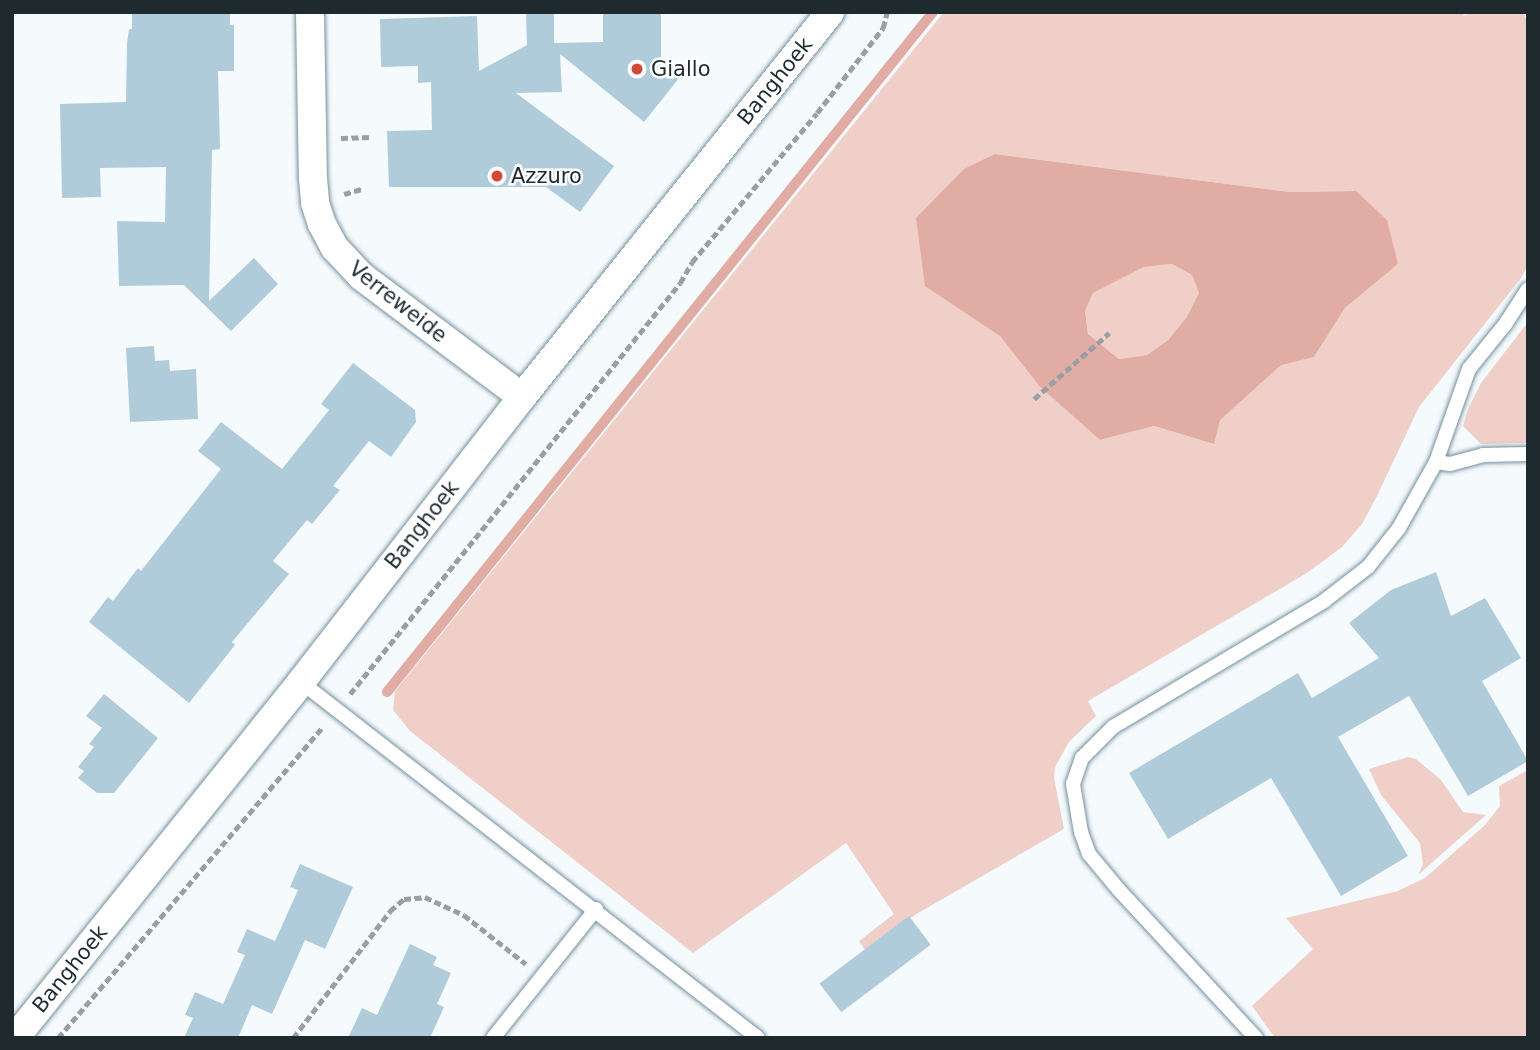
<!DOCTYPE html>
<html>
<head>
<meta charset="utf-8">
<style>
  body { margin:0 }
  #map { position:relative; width:1540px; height:1050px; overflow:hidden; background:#f5fafd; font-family:"DejaVu Sans",sans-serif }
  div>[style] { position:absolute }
  .green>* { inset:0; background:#f0cfc9 }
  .water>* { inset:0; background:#e0aca3 }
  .stream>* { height:10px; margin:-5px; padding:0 5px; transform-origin:5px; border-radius:5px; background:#e0aca3 }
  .building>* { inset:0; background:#b0ccda; transform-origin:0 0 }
  .path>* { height:4.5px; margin-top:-2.25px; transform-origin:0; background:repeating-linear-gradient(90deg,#99a0a4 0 7px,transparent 0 10.5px) }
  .roads { filter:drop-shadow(0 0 2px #75909c) drop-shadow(0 0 2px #75909c) }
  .lane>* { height:14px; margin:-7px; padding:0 7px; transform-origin:7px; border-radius:7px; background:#fff }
  .street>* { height:28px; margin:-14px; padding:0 14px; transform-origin:14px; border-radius:14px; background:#fff }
  .dots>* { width:19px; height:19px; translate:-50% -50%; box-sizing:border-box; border:4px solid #fff; border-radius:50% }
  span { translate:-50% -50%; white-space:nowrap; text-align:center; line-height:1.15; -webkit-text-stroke:5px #fff; paint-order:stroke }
  .poi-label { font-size:21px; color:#1f2a2f }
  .left { translate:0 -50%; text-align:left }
  .street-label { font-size:21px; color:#1f2a2f }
  .frame { position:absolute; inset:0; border:14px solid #1f2a2f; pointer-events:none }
</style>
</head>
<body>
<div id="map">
  <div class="green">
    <div style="clip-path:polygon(evenodd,944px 12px,1462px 12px,1464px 16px,1472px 12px,1523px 12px,1528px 23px,1528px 265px,1521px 278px,1419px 407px,1376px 498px,1362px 524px,1342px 547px,1307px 573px,1088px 701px,1096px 716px,1069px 742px,1055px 767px,1054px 778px,1064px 829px,918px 913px,865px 950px,859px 941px,894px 914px,846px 843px,693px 953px,410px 731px,393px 710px,395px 691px,944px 12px,995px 154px,1290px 192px,1356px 191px,1398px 264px,1345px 308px,1314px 357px,1281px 364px,1219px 420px,1214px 444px,1154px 426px,1100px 440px,1040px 387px,1000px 336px,995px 154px)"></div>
    <div style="clip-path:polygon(1172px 264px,1192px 275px,1199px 293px,1186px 318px,1168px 340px,1147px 355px,1119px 359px,1088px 334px,1085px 311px,1093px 293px,1144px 267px)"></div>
    <div style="clip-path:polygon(1528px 322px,1528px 443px,1481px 444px,1463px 426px,1468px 409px,1481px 383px)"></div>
    <div style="clip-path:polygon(1408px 757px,1416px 759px,1441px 780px,1463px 812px,1486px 815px,1418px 875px,1423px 864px,1420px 843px,1381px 795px,1369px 769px)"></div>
    <div style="clip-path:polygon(1528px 770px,1528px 1038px,1275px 1038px,1252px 1006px,1313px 949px,1286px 918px,1398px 891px,1425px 878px,1485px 825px,1500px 806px,1499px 786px)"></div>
  </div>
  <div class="water">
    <div style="clip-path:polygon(evenodd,995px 154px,1290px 192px,1356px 191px,1387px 220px,1398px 264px,1345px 308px,1314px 357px,1281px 365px,1220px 420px,1214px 444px,1154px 426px,1100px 440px,1040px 387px,1000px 336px,925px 286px,916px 218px,964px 169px,995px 154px,1172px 264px,1192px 275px,1199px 293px,1186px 318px,1168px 340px,1147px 355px,1119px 359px,1088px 334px,1085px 311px,1093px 293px,1144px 267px,1172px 264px)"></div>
  </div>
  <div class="stream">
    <div style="left:387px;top:692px;width:872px;rotate:-51.24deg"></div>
  </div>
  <div class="building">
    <div style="clip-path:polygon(132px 12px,230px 12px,230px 25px,234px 25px,234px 71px,218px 71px,220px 149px,212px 150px,209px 301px,254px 258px,278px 284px,231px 331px,184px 285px,119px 286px,117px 221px,165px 222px,166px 167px,100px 168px,101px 197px,62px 198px,60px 104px,126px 102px,127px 43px,129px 29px,132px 29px)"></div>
    <div style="clip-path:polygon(526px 12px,554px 12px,554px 43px,603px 42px,603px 12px,661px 12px,661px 60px,680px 77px,644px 122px,560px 54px,562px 92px,516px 93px,614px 166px,580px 212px,546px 187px,389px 187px,387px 131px,432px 130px,431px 82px,418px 83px,418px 66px,381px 67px,380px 19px,477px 16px,479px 71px,527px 45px)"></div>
    <div style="clip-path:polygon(154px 346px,155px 361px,169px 360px,170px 371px,196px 369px,198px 419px,130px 422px,126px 348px)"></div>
    <div style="clip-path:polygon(353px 363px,415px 410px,416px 422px,391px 457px,369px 441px,333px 486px,340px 490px,312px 524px,307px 520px,273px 561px,289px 574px,232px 642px,235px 645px,189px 703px,89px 622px,108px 597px,113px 601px,138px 568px,141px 571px,221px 469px,198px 451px,221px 422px,282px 469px,329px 410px,321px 404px)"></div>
    <div style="clip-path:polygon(1436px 572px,1451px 616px,1485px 598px,1521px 658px,1482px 681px,1528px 761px,1468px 796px,1409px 696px,1338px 737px,1408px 856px,1341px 896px,1271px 778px,1168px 839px,1129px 773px,1298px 673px,1312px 698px,1379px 658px,1349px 623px,1391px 590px)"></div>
    <div style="clip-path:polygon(104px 694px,158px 738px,114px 793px,97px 793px,78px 778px,84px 771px,78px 767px,94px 747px,89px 744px,102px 728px,86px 716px)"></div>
    <div style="clip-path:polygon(300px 864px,353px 887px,325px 949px,305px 940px,272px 1014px,252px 1005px,238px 1038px,184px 1038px,193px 1018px,185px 1015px,195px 992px,223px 1004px,245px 955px,237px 952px,247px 929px,275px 941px,298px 890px,290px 887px)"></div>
    <div style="left:909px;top:916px;width:36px;height:112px;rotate:53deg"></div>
    <div style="clip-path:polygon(410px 944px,437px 957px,433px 965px,451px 973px,437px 1004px,444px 1007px,430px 1038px,348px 1038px,362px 1008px,377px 1015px)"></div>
  </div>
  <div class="path">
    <div style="left:341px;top:138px;width:31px;rotate:-2deg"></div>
    <div style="left:344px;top:194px;width:19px;rotate:-16deg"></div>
    <div style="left:1034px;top:399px;width:100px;rotate:-41.3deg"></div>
    <div style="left:350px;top:694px;width:527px;rotate:-51.24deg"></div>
    <div style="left:680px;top:283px;width:24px;rotate:-60deg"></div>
    <div style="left:692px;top:262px;width:194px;rotate:-50deg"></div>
    <div style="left:817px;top:113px;width:108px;rotate:-52.2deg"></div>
    <div style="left:883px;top:28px;width:16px;rotate:-76deg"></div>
    <div style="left:58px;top:1038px;width:409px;rotate:-49.6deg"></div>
    <div style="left:293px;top:1038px;width:160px;rotate:-52.6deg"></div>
    <div style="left:390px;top:911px;width:18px;rotate:-41deg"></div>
    <div style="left:404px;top:899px;width:21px;rotate:-5deg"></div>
    <div style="left:425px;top:897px;width:43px;rotate:24.8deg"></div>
    <div style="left:464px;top:915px;width:79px;rotate:38.3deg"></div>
  </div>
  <div class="roads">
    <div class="lane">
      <div style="left:1436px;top:462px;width:14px;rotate:8deg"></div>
      <div style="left:1450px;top:464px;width:34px;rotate:-15deg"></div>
      <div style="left:1483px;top:455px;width:45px;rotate:-1.3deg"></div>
      <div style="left:301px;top:682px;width:579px;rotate:37.92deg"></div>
      <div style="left:493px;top:1038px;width:165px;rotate:-51.4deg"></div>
      <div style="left:1256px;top:1038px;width:202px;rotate:-132.8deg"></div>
      <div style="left:1119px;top:890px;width:47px;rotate:-129.8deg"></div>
      <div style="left:1089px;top:854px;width:23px;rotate:-110deg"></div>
      <div style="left:1081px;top:832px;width:49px;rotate:-99.5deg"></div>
      <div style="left:1073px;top:784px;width:28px;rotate:-71deg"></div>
      <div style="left:1082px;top:758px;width:44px;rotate:-45deg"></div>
      <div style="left:1113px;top:727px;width:246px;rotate:-30.8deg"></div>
      <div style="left:1324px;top:601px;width:56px;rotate:-37.7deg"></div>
      <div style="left:1368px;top:567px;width:50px;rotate:-51.5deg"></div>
      <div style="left:1399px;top:528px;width:76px;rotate:-60.7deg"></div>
      <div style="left:1436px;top:462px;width:99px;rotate:-70.5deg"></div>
      <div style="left:1469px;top:369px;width:59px;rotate:-51.2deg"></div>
      <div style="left:1506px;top:323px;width:40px;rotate:-57.1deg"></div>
    </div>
    <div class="street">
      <div style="left:310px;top:12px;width:166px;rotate:89deg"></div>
      <div style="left:313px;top:178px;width:25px;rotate:85deg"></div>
      <div style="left:315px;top:203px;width:22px;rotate:72deg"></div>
      <div style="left:322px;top:224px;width:27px;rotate:62deg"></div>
      <div style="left:335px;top:248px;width:38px;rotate:47deg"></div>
      <div style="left:361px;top:276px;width:201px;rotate:36.9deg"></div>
      <div style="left:15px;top:1038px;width:457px;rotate:-51.2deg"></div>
      <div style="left:301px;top:682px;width:361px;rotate:-52.2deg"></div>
      <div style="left:522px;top:397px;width:493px;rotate:-51.3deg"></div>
    </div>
  </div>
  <div class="dots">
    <div style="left:637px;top:69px;background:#d44836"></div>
    <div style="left:497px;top:176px;background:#d44836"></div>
  </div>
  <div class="poi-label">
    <span class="left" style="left:651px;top:69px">Giallo</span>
    <span class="left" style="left:511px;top:176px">Azzuro</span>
  </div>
  <div class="street-label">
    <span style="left:775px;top:81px;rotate:-51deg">Banghoek</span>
    <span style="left:398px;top:302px;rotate:38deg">Verreweide</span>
    <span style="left:422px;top:525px;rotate:-52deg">Banghoek</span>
    <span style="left:70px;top:969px;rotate:-51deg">Banghoek</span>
  </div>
  <div class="frame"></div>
</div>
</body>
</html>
